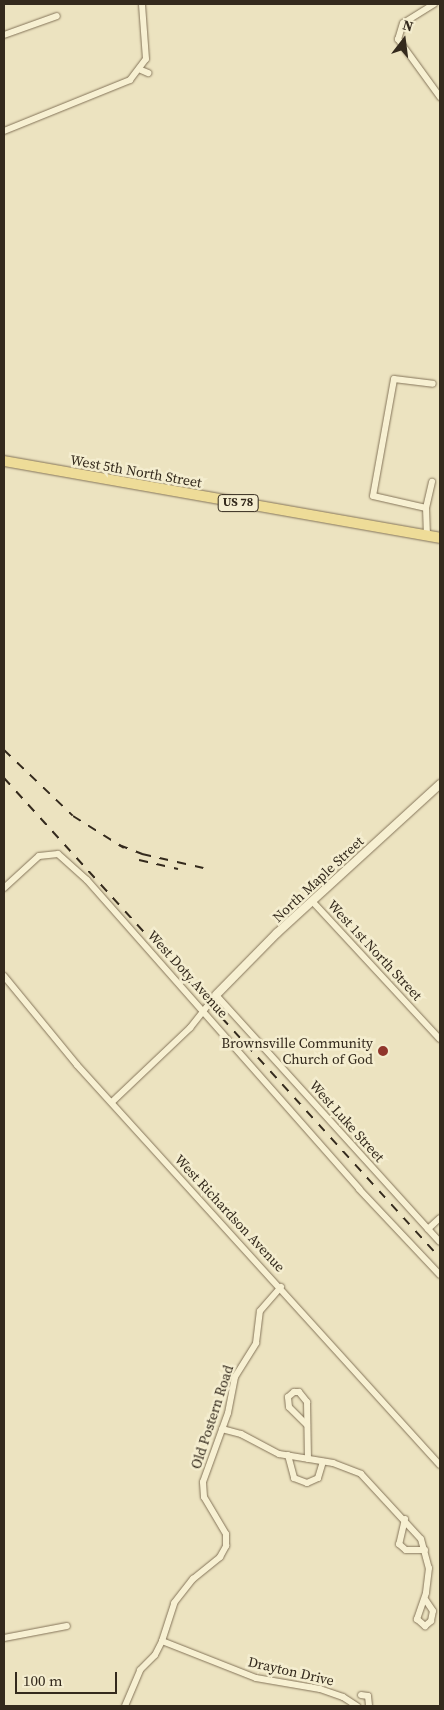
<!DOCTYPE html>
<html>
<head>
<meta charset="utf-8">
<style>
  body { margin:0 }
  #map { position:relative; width:444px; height:1710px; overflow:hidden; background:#ece3c0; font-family:"Source Serif 4",serif }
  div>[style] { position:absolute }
  .roads { filter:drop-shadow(0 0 1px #847459) drop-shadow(0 0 1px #847459) }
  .minor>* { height:6px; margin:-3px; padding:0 3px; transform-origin:3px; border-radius:3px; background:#f7f0d2 }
  .tertiary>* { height:8px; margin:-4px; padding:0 4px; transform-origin:4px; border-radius:4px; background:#f7f0d2 }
  .primary>* { height:10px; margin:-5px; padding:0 5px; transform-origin:5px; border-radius:5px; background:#eedc98 }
  .rail>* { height:2px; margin-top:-1px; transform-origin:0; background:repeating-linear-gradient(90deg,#342a1d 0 9px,transparent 0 18px) }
  .dots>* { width:14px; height:14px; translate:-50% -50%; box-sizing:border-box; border:2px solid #f4edcf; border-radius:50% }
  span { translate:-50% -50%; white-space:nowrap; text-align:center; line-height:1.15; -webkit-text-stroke:5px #f4edcf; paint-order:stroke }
  .shield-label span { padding:1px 4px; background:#f4edcf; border:1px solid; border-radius:4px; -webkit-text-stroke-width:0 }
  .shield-label { font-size:12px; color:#342a1d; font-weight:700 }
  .street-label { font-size:14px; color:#342a1d }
  .poi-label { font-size:14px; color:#342a1d }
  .right { translate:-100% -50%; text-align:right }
  .frame { position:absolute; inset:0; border:5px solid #342a1d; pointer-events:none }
  .north { position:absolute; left:379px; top:15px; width:50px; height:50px; -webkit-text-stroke:4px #f4edcf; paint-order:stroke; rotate:15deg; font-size:14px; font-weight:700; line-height:20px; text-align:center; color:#342a1d }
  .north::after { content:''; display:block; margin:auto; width:18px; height:22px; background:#342a1d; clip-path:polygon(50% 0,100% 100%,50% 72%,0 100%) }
  .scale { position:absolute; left:15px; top:1672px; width:102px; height:22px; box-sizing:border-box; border:2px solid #342a1d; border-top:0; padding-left:6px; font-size:15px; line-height:18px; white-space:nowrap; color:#342a1d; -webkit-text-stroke:4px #f4edcf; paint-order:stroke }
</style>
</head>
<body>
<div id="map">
  <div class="roads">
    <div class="minor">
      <div style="left:434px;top:4px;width:36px;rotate:148deg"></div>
      <div style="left:403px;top:23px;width:17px;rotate:107deg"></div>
      <div style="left:398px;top:39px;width:72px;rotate:54.1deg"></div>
      <div style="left:4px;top:35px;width:56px;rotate:-19.7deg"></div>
      <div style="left:141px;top:70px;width:8px;rotate:23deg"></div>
      <div style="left:4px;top:131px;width:136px;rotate:-22deg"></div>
      <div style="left:130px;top:80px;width:26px;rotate:-53deg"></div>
      <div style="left:146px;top:59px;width:55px;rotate:-94.2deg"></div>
      <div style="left:426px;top:508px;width:54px;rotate:-167.2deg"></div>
      <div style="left:373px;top:496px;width:119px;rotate:-79.8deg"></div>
      <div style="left:394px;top:379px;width:39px;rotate:7deg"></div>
      <div style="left:427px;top:536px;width:28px;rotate:-92deg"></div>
      <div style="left:426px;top:508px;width:27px;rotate:-77deg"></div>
      <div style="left:4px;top:888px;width:47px;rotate:-42.4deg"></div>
      <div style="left:39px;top:856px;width:19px;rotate:-6deg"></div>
      <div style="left:58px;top:854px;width:39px;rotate:42deg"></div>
      <div style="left:87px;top:880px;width:412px;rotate:48.6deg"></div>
      <div style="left:359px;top:1189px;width:118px;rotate:46.7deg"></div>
      <div style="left:312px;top:901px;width:188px;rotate:47.2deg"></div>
      <div style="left:4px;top:976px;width:115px;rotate:50.6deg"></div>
      <div style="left:77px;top:1065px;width:540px;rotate:47.78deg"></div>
      <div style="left:112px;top:1102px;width:108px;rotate:-43.5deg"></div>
      <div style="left:190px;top:1028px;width:42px;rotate:-51.8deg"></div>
      <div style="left:216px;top:995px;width:333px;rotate:47.8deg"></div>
      <div style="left:428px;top:1229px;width:16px;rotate:-43deg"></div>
      <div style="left:307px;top:1425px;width:25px;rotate:-135deg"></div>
      <div style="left:289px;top:1407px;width:10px;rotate:-96deg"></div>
      <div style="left:288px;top:1397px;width:8px;rotate:-40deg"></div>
      <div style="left:294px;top:1392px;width:5px"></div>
      <div style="left:299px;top:1392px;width:13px;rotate:51deg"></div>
      <div style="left:307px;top:1402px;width:57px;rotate:89deg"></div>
      <div style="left:222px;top:1429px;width:20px;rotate:15deg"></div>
      <div style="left:241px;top:1434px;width:43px;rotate:27.8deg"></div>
      <div style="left:279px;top:1454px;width:55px;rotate:9.5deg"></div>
      <div style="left:333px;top:1463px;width:30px;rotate:21deg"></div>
      <div style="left:361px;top:1474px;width:88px;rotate:47.3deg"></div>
      <div style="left:421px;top:1539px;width:30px;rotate:75deg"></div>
      <div style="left:429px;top:1568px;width:25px;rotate:97deg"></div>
      <div style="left:426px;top:1593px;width:28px;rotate:109deg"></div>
      <div style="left:417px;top:1619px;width:11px;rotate:41deg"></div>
      <div style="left:425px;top:1626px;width:8px;rotate:-40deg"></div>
      <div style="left:431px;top:1621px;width:10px;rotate:-79deg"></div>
      <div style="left:433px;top:1611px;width:14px;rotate:-124deg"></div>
      <div style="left:288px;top:1455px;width:24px;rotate:75deg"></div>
      <div style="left:294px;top:1478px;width:14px;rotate:21deg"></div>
      <div style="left:307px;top:1483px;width:12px;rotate:-24deg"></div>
      <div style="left:318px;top:1478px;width:17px;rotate:-73deg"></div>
      <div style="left:405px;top:1519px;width:26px;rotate:103deg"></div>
      <div style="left:399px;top:1544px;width:9px;rotate:41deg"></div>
      <div style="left:406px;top:1550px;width:19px"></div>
      <div style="left:4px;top:1638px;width:64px;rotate:-10.8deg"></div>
      <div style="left:162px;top:1641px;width:101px;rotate:21.5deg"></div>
      <div style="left:256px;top:1678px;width:65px;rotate:9.8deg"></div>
      <div style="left:320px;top:1689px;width:24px;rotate:19deg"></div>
      <div style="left:343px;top:1697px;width:17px;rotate:33deg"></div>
      <div style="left:361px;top:1695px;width:7px;rotate:8deg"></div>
      <div style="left:368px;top:1696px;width:10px;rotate:84deg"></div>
      <div style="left:125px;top:1706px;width:39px;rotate:-67deg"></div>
      <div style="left:140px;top:1670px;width:21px;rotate:-45deg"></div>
      <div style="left:155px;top:1655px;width:16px;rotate:-63deg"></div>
      <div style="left:162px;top:1641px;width:40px;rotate:-72deg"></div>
      <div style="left:174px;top:1603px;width:31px;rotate:-52deg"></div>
      <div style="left:193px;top:1579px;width:35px;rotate:-39deg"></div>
      <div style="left:220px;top:1557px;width:13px;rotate:-61deg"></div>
      <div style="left:226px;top:1546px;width:12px;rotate:-90deg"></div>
      <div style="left:226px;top:1534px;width:43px;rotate:-120.7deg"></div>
      <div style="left:204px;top:1497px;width:15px;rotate:-94deg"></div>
      <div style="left:203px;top:1482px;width:73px;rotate:-70.1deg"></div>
      <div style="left:228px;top:1413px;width:37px;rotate:-79deg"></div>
      <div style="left:235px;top:1377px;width:40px;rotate:-58deg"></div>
      <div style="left:256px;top:1343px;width:32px;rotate:-83deg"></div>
      <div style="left:260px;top:1311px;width:32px;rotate:-49deg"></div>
    </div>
    <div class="tertiary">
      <div style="left:216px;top:995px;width:87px;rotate:-45.5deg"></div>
      <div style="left:277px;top:933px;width:221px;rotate:-42.4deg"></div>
    </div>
    <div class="primary">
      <div style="left:4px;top:461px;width:443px;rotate:10deg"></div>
    </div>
  </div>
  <div class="rail">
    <div style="left:4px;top:750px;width:95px;rotate:43.7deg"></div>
    <div style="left:73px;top:816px;width:60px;rotate:32.1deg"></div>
    <div style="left:4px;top:778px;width:648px;rotate:47.75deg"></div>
    <div style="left:119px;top:845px;width:25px;rotate:21deg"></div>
    <div style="left:142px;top:854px;width:63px;rotate:12.9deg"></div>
    <div style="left:139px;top:860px;width:40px;rotate:13deg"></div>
  </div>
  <div class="dots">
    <div style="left:383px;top:1051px;background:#90352b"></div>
  </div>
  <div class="shield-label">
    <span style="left:238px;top:503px">US 78</span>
  </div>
  <div class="street-label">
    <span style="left:136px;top:471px;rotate:10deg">West 5th North Street</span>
    <span style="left:318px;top:879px;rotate:-43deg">North Maple Street</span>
    <span style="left:375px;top:950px;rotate:47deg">West 1st North Street</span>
    <span style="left:188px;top:974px;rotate:48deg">West Doty Avenue</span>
    <span style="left:347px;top:1121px;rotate:48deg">West Luke Street</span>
    <span style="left:230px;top:1213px;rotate:47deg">West Richardson Avenue</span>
    <span style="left:212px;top:1417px;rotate:-72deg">Old Postern Road</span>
    <span style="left:291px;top:1671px;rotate:13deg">Drayton Drive</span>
  </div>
  <div class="poi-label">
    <span class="right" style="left:373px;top:1051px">Brownsville Community<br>Church of God</span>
  </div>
  <div class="frame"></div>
  <div class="north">N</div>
  <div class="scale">100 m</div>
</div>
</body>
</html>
